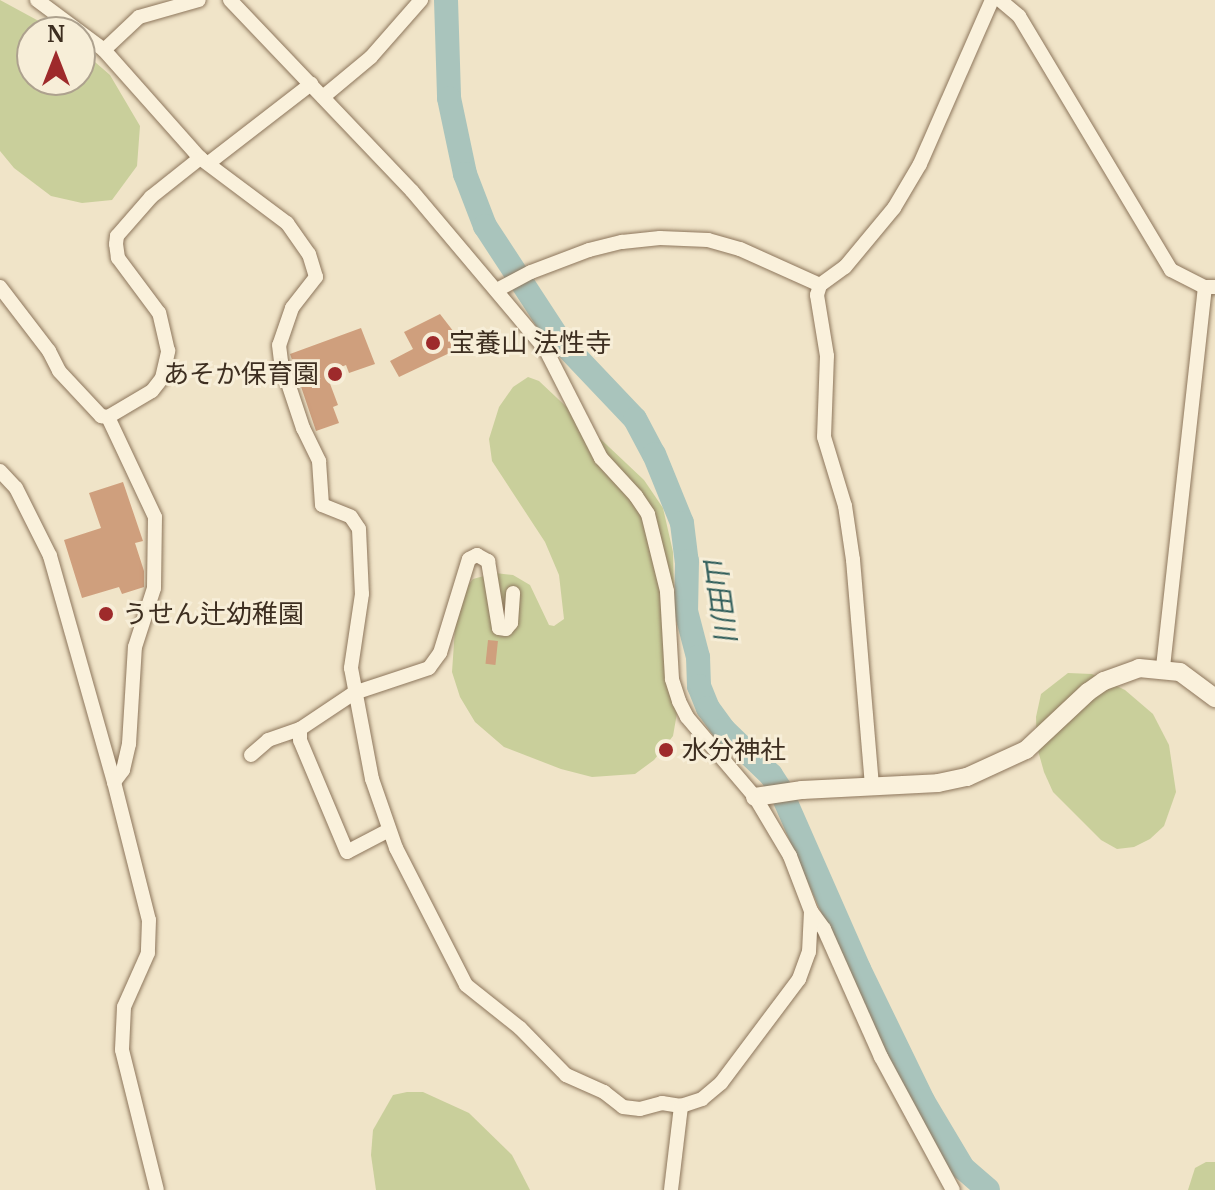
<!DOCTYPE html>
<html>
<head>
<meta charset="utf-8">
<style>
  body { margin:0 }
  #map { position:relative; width:1215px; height:1190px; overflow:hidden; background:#f0e4c8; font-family:Merriweather,"Noto Sans JP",serif }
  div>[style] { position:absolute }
  .green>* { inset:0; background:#c9cf9b }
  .river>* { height:24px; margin:-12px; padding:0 12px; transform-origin:12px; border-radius:12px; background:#a9c4bc }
  .building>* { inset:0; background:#cf9f7d; transform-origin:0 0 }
  .roads { filter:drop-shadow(0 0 2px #8d765c) drop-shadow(0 0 2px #8d765c) }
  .minor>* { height:14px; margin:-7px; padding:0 7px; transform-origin:7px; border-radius:7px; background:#faf1dc }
  .tertiary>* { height:18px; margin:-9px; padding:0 9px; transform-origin:9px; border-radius:9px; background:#faf1dc }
  .dots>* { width:22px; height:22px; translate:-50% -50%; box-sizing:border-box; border:4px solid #f7eed8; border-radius:50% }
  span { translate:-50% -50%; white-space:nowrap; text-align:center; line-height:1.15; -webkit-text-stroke:6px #f7eed8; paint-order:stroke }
  .poi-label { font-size:26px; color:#3d2e20 }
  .left { translate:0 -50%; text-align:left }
  .right { translate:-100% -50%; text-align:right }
  .water-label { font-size:28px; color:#2f5d5a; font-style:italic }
  .north { position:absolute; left:16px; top:16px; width:80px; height:80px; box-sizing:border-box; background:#f7eed8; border:2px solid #ada18e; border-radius:50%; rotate:0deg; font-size:22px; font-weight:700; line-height:32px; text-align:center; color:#3d2e20 }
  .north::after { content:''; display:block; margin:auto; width:28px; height:36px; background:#9e2a2b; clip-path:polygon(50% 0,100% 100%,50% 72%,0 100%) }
</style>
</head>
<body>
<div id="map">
  <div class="green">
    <div style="clip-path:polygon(0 0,59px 32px,32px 32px,32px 80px,80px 80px,80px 49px,110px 75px,140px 126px,137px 166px,112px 200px,82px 203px,51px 196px,14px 168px,0 151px)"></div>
    <div style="clip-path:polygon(528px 377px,539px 381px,644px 480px,663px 508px,673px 552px,677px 713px,673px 736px,654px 760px,635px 774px,592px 777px,561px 769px,504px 747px,475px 722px,460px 697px,452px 672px,457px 599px,473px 579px,495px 573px,513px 575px,530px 585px,549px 625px,554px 626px,564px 619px,559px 575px,545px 542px,492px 461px,489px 439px,499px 407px,513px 387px)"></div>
    <div style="clip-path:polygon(1068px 673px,1092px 674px,1125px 690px,1153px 714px,1169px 745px,1176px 792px,1164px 826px,1150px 839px,1134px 847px,1117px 849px,1101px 840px,1053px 792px,1044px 772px,1037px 747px,1036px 717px,1041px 694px)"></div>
    <div style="clip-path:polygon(407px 1092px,423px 1092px,469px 1113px,512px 1155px,530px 1190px,376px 1190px,371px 1155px,373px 1130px,393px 1095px)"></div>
    <div style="clip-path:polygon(1206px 1162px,1215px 1162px,1215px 1190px,1188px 1190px,1195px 1168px)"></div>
  </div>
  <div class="river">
    <div style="left:446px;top:0;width:98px;rotate:88.2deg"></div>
    <div style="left:449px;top:98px;width:78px;rotate:78.1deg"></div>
    <div style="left:465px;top:174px;width:56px;rotate:69deg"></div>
    <div style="left:485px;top:226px;width:135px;rotate:56.8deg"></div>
    <div style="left:559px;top:339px;width:110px;rotate:46.5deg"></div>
    <div style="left:635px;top:419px;width:40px;rotate:62deg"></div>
    <div style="left:654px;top:454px;width:74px;rotate:67.9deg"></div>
    <div style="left:682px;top:523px;width:38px;rotate:83deg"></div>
    <div style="left:687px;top:561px;width:50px;rotate:91.1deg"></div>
    <div style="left:686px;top:611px;width:48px;rotate:75.4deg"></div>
    <div style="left:698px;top:657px;width:29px;rotate:88deg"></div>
    <div style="left:699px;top:686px;width:24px;rotate:68deg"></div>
    <div style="left:708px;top:708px;width:27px;rotate:54deg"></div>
    <div style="left:724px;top:730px;width:65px;rotate:43.8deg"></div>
    <div style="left:771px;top:775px;width:17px;rotate:57deg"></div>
    <div style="left:780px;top:789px;width:197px;rotate:66.3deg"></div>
    <div style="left:859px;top:969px;width:147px;rotate:64.1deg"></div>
    <div style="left:923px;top:1101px;width:78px;rotate:59.2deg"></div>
    <div style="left:963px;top:1168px;width:33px;rotate:41deg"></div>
  </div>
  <div class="building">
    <div style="clip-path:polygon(440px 314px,457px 336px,453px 338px,458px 349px,399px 377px,390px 361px,413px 349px,404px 332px)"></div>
    <div style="clip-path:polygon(361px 328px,375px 364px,349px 373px,346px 365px,326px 373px,338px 405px,333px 407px,339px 423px,316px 431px,290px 354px)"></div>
    <div style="clip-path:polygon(123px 482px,143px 541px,135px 543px,144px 571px,144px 587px,122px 594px,119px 587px,82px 598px,64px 540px,101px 528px,89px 493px)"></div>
    <div style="left:488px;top:640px;width:10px;height:24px;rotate:6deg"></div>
  </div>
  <div class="roads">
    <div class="minor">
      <div style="left:37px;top:0;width:84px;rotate:36.7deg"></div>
      <div style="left:104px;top:50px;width:144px;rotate:48.4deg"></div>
      <div style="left:200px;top:158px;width:109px;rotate:36.8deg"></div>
      <div style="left:287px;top:223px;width:38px;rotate:55deg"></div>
      <div style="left:309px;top:254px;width:24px;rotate:73deg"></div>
      <div style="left:316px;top:277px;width:39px;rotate:128deg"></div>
      <div style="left:292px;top:308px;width:39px;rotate:109deg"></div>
      <div style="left:279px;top:345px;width:17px;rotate:83deg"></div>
      <div style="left:281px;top:362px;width:70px;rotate:71.6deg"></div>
      <div style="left:303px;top:428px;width:37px;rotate:64deg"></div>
      <div style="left:319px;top:461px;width:44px;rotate:86.1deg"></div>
      <div style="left:322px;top:505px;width:31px;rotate:22deg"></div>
      <div style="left:351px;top:517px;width:14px;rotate:56deg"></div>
      <div style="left:359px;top:529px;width:65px;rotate:87.4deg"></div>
      <div style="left:362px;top:594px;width:75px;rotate:98.5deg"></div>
      <div style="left:351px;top:668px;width:113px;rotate:79.3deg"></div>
      <div style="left:372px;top:779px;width:73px;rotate:70.8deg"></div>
      <div style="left:396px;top:848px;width:154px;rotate:62.9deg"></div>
      <div style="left:466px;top:985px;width:69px;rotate:38.5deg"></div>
      <div style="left:520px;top:1028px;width:66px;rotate:45.6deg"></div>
      <div style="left:566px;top:1075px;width:42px;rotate:24.1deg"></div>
      <div style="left:604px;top:1092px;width:24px;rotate:38deg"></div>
      <div style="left:623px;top:1107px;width:17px;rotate:7deg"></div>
      <div style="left:640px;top:1109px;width:23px;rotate:-15deg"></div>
      <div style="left:662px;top:1103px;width:19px;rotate:9deg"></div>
      <div style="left:681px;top:1106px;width:22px;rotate:-18deg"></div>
      <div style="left:702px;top:1099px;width:25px;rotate:-40deg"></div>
      <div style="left:721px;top:1083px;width:130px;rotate:-53.1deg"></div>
      <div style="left:799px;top:979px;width:29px;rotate:-70deg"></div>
      <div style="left:809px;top:952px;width:41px;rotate:-87.2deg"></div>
      <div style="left:811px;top:911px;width:59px;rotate:-110.9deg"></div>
      <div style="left:790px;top:856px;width:69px;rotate:-120.7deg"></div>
      <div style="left:755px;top:797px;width:105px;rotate:-130.4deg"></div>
      <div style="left:687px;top:717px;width:18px;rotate:-117deg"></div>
      <div style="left:679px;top:701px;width:23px;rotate:-108deg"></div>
      <div style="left:672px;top:679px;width:88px;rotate:-93.3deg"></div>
      <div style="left:667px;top:591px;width:79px;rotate:-103.9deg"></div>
      <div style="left:648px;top:514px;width:22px;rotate:-124deg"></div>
      <div style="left:636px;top:496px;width:52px;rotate:-132.6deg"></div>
      <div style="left:601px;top:458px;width:121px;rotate:-117deg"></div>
      <div style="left:546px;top:350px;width:208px;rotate:-130.1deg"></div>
      <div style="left:412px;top:191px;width:264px;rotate:-133.6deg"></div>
      <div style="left:1000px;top:0;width:25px;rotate:40deg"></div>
      <div style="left:1019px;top:16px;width:296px;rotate:59.1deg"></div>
      <div style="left:1171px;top:270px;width:38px;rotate:27deg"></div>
      <div style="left:1205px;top:287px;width:10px"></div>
      <div style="left:104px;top:50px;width:48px;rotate:-43.3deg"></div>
      <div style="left:139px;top:17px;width:62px;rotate:-15.8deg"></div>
      <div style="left:323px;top:97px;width:62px;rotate:-39.8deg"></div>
      <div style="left:371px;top:57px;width:76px;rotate:-48.7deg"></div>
      <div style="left:210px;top:162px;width:128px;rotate:-37.7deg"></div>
      <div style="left:0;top:287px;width:81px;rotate:52.6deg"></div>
      <div style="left:49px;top:351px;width:22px;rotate:63deg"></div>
      <div style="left:59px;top:371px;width:62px;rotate:47deg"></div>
      <div style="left:101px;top:416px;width:7px;rotate:8deg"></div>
      <div style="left:497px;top:290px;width:38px;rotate:-28deg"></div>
      <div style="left:531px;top:272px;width:62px;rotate:-20.8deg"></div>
      <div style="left:589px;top:250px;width:34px;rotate:-14deg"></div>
      <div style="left:622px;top:242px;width:38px;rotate:-6deg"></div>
      <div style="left:660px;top:238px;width:48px;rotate:2.4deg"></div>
      <div style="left:708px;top:240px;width:33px;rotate:16deg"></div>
      <div style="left:740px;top:249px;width:88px;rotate:24.2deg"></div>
      <div style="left:0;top:471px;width:23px;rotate:47deg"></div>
      <div style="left:16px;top:488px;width:76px;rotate:63.4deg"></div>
      <div style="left:50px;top:556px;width:235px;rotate:74.2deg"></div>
      <div style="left:114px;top:782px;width:142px;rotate:75.8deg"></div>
      <div style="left:149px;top:920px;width:33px;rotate:92deg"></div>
      <div style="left:148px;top:953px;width:59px;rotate:114deg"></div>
      <div style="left:124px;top:1007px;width:43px;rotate:92.7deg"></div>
      <div style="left:122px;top:1050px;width:144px;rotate:76deg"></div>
      <div style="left:1163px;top:667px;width:382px;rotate:-83.7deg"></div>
      <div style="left:251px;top:755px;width:23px;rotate:-41deg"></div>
      <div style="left:268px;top:740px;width:34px;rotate:-19deg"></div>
      <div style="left:114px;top:782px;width:15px;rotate:-53deg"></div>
      <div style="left:123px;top:770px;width:27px;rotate:-77deg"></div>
      <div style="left:129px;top:744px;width:97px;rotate:-86.5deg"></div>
      <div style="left:135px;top:647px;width:62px;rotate:-72.1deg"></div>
      <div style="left:154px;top:588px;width:71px;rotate:-89.2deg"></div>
      <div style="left:155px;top:517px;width:110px;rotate:-115.2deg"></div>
      <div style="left:108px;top:417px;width:51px;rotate:-30.6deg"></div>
      <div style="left:152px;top:391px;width:16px;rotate:-52deg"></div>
      <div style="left:162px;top:378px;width:28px;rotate:-77deg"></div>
      <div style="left:168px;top:351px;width:39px;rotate:-103deg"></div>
      <div style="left:159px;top:313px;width:69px;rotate:-126.7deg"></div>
      <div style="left:118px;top:258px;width:14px;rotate:-98deg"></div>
      <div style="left:116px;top:244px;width:8px;rotate:-83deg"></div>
      <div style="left:117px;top:236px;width:52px;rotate:-48.9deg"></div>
      <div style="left:151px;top:197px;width:63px;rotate:-38.5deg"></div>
      <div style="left:872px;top:786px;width:227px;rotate:-94.8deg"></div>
      <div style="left:853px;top:560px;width:55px;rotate:-98.4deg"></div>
      <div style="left:845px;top:506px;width:72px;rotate:-106.9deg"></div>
      <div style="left:824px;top:437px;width:81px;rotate:-87.9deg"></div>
      <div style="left:827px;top:356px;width:62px;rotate:-99.3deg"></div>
      <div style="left:817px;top:295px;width:10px;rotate:-73deg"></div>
      <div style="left:820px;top:285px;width:31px;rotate:-36deg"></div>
      <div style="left:845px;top:267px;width:77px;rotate:-50.3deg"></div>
      <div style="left:894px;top:208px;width:51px;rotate:-59.4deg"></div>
      <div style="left:920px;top:164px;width:179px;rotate:-66.3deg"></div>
      <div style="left:389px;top:830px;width:47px;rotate:152.4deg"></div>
      <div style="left:347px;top:852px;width:121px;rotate:-112.8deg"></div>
      <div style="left:300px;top:740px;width:11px;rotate:-90deg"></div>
      <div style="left:300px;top:729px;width:65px;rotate:-33.7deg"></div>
      <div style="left:354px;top:693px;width:79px;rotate:-18.4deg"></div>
      <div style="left:429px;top:668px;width:19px;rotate:-54deg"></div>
      <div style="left:440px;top:653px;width:98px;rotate:-72.9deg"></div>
      <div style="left:469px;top:559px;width:9px;rotate:-27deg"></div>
      <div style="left:477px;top:555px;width:13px;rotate:29deg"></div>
      <div style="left:488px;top:561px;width:68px;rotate:80.7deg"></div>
      <div style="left:499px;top:628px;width:7px;rotate:8deg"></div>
      <div style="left:506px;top:629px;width:8px;rotate:-50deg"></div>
      <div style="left:511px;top:623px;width:30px;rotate:-86deg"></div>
      <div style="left:811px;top:911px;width:22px;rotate:54deg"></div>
      <div style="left:824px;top:929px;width:140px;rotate:66deg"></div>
      <div style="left:881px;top:1057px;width:151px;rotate:61.6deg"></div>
      <div style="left:671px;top:1190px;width:85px;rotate:-83.2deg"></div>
    </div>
    <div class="tertiary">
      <div style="left:755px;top:797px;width:48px;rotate:-8.5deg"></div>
      <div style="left:802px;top:790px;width:136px;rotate:-2.9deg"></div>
      <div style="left:938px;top:783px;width:30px;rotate:-12deg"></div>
      <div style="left:967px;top:777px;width:65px;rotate:-24.6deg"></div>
      <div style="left:1026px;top:750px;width:85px;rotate:-43.1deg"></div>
      <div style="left:1088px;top:692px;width:19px;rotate:-35deg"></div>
      <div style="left:1104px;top:681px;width:37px;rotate:-20deg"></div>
      <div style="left:1139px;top:668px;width:41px;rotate:5.6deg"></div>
      <div style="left:1180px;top:672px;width:44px;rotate:36.6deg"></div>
    </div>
  </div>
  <div class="dots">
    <div style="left:433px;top:343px;background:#9e2a2b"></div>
    <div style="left:335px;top:374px;background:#9e2a2b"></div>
    <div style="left:106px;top:614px;background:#9e2a2b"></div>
    <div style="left:666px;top:750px;background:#9e2a2b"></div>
  </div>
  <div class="poi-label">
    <span class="left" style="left:449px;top:343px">宝養山 法性寺</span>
    <span class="right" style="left:319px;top:374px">あそか保育園</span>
    <span class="left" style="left:122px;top:614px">うせん辻幼稚園</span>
    <span class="left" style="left:682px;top:750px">水分神社</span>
  </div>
  <div class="water-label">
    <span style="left:720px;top:598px;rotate:82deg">山田川</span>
  </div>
  <div class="north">N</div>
</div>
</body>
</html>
